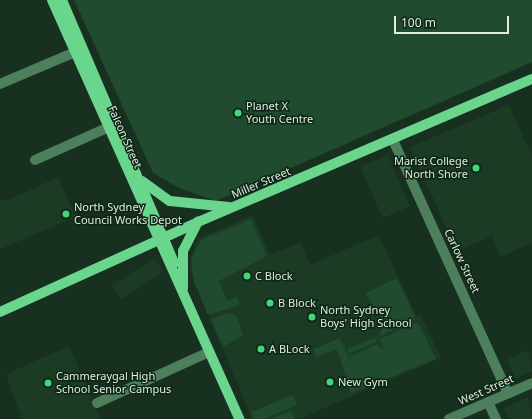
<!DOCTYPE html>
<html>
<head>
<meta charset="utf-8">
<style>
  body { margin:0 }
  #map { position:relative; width:532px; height:419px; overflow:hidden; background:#18301f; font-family:"Noto Sans",sans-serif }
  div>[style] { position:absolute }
  .built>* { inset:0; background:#1c3b25; transform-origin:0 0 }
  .green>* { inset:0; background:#204b2e }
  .minor>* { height:10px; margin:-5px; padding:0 5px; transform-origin:5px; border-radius:5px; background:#4e7f5c }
  .major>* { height:10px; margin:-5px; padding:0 5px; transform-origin:5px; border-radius:5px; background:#6ad58c }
  .dots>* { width:11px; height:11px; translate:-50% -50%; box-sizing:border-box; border:2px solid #0e2615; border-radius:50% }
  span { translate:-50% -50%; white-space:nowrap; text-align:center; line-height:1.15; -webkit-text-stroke:3px #0e2615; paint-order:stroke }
  .poi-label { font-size:11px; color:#deece1 }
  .left { translate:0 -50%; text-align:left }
  .right { translate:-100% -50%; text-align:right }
  .street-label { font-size:11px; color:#deece1 }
  .scale { position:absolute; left:394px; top:16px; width:115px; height:18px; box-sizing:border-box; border:2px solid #deece1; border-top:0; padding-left:5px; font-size:12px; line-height:14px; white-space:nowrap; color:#deece1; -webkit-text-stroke:3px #0e2615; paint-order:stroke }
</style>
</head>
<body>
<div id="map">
  <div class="built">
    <div style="clip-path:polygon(509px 105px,532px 156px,532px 243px,501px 257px,492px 236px,457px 251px,410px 147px)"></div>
    <div style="left:388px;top:155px;width:56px;height:30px;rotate:67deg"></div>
    <div style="clip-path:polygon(58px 177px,76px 217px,0 249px,0 199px,6px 201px)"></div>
    <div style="clip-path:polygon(253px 215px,270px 255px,301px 242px,310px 265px,379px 235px,417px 317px,421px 316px,441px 358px,299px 419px,252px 419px,189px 267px,197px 239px)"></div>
    <div style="left:154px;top:258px;width:17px;height:50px;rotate:57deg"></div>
    <div style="clip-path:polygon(69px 346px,101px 419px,22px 419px,6px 374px)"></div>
    <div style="clip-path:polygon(528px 350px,532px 371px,515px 379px,507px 359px)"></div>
    <div style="clip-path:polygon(528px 397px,532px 419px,509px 419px,504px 408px)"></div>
  </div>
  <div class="green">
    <div style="clip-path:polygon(74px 0,532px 0,532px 62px,216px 201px,179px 188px,153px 173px)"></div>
    <div style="clip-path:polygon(251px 219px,267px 256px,219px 281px,227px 301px,237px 297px,240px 305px,208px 315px,194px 282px,191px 258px,201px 240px)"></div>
    <div style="clip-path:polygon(397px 278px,416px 319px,378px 337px,385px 324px,365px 294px)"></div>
    <div style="clip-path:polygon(230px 313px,236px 315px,243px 335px,223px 347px,210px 319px)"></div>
    <div style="clip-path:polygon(418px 322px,436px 359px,351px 393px,337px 349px,316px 357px,313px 349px,340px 338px,351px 362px,350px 356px,378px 344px,380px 349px,384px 348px,380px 339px)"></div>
    <div style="clip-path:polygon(377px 337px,376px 342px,349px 354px,347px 349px)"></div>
    <div style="clip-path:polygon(293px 395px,297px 405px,264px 419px,254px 419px,251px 412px)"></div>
    <div style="clip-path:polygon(291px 410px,295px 419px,270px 419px)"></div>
  </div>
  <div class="minor">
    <div style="left:0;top:84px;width:82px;rotate:-23.1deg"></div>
    <div style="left:393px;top:140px;width:278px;rotate:65.6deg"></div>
    <div style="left:35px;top:160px;width:79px;rotate:-24deg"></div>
    <div style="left:488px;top:402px;width:19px;rotate:65deg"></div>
    <div style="left:97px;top:403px;width:123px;rotate:-24.5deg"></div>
    <div style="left:449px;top:419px;width:90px;rotate:-23.4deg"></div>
  </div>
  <div class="major">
    <div style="left:52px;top:0;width:459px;rotate:65.9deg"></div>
    <div style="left:62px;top:0;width:286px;rotate:66.9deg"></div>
    <div style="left:142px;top:181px;width:34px;rotate:36deg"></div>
    <div style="left:170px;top:201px;width:59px;rotate:5.8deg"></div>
    <div style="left:183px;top:288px;width:37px;rotate:-90deg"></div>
    <div style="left:183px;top:251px;width:33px;rotate:-63deg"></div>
    <div style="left:0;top:312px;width:217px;rotate:-24.4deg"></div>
    <div style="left:198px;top:222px;width:363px;rotate:-23.2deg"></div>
  </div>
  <div class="dots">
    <div style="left:238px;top:113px;background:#42d77b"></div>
    <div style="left:476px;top:168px;background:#42d77b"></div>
    <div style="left:66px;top:214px;background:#42d77b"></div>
    <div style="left:247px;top:276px;background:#42d77b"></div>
    <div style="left:270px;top:303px;background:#42d77b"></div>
    <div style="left:312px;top:317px;background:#42d77b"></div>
    <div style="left:261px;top:349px;background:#42d77b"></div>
    <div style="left:330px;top:382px;background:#42d77b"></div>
    <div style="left:48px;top:383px;background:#42d77b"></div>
  </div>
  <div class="poi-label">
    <span class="left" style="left:246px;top:113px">Planet X<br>Youth Centre</span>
    <span class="right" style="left:468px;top:168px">Marist College<br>North Shore</span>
    <span class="left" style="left:74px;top:214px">North Sydney<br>Council Works Depot</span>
    <span class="left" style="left:255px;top:276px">C Block</span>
    <span class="left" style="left:278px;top:303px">B Block</span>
    <span class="left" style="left:320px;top:317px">North Sydney<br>Boys' High School</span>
    <span class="left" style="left:269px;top:349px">A BLock</span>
    <span class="left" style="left:56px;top:383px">Cammeraygal High<br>School Senior Campus</span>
    <span class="left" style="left:338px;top:382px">New Gym</span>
  </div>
  <div class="street-label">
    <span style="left:125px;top:137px;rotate:66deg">Falcon Street</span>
    <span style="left:261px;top:183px;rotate:-23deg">Miller Street</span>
    <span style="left:462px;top:261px;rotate:65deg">Carlow Street</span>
    <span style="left:486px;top:390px;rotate:-24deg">West Street</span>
  </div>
  <div class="scale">100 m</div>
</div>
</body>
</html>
